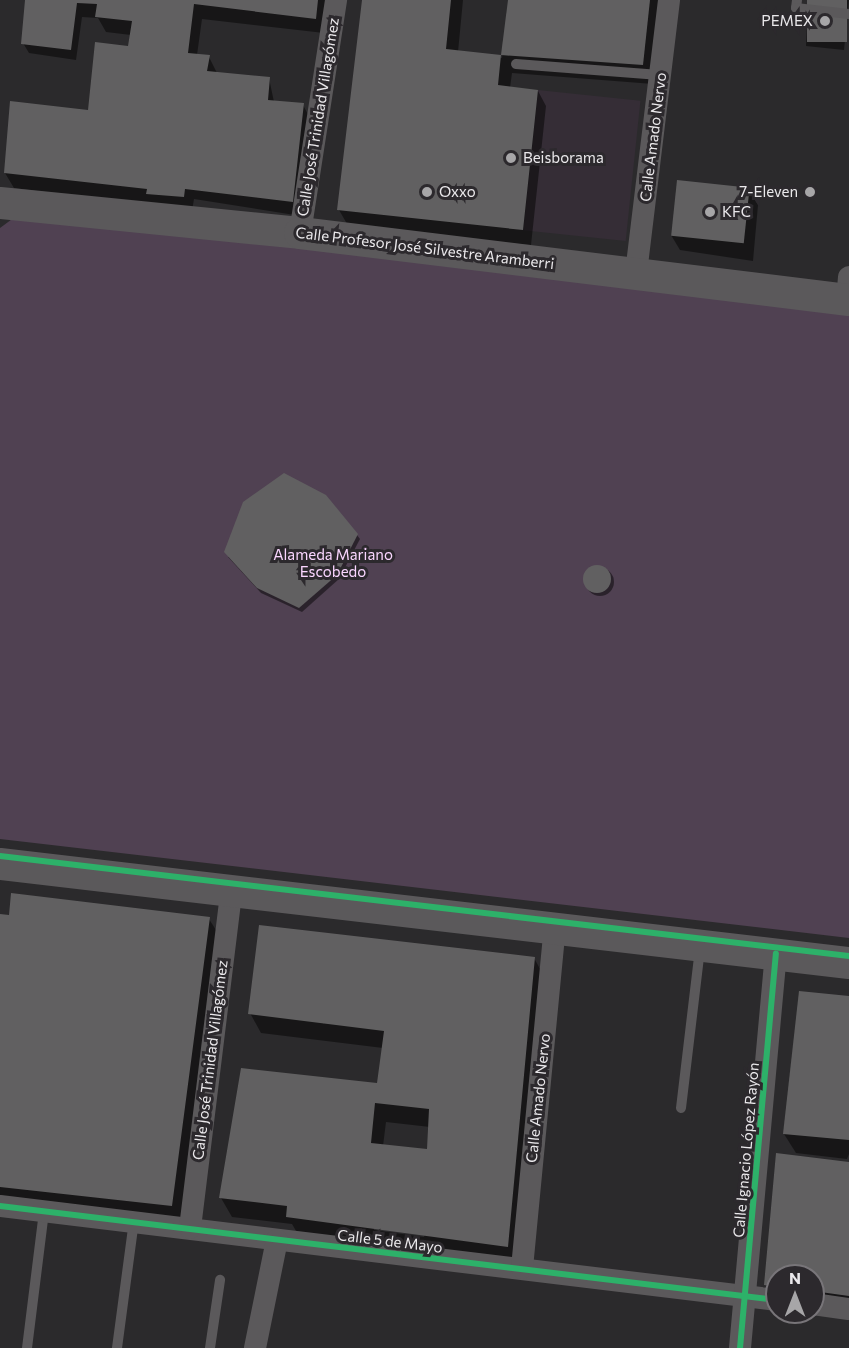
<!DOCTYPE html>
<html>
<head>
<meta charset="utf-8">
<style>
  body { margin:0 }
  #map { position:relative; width:849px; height:1348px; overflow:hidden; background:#2b2a2c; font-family:Commissioner,sans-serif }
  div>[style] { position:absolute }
  .built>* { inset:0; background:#352d36; transform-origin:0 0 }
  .green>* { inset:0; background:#504152 }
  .shadow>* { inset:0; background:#0007 }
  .round { border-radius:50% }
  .building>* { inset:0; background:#616061; transform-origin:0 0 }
  .lane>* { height:10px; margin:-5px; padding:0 5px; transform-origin:5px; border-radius:5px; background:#5b595b }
  .street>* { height:22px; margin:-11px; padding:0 11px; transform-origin:11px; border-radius:11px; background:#5b595b }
  .secondary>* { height:32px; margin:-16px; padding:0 16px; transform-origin:16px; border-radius:16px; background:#5b595b }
  .cycleway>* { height:6px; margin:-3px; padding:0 3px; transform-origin:3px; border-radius:3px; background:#2db169 }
  .dots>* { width:16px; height:16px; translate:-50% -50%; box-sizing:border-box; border:3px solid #2c292d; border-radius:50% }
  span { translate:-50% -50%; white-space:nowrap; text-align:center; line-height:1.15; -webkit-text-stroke:6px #2c292d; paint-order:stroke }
  .poi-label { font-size:15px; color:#eae8eb }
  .right { translate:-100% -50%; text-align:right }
  .left { translate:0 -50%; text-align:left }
  .street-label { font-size:15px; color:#eae8eb }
  .park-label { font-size:15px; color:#fad6ff }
  .north { position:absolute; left:765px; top:1264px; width:60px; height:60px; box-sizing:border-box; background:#2c292d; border:2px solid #787579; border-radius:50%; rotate:0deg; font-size:16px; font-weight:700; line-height:24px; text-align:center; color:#eae8eb }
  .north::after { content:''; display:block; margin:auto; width:21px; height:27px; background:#a7a6a8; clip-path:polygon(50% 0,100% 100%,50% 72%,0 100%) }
</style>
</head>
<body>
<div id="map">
  <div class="built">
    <div style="left:538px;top:90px;width:103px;height:141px;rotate:6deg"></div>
  </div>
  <div class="green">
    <div style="clip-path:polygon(23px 211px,849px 308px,849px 938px,0 839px,0 228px)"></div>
  </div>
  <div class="shadow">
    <div style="clip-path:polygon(27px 0,327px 0,324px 33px,202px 19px,197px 55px,209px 57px,217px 73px,269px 78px,274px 102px,303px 105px,311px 120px,301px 216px,194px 199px,192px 211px,14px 188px,5px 173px,89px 111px,130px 48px,131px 35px,106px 32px,98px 18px,82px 17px,76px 60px,29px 53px,23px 43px)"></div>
    <div style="clip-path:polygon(365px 0,463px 0,458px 52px,502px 58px,510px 0,663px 0,653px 84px,512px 73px,510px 88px,538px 91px,546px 106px,531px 245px,350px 229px,339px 210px)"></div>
    <div style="clip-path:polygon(808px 0,849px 0,844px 50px,806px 46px)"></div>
    <div style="clip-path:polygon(749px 190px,758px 205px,753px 261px,680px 250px,671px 235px)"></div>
    <div style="clip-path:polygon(357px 535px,360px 539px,339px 579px,302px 612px,261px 593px,228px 557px)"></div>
    <div class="round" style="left:586px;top:568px;width:28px;height:28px"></div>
    <div style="clip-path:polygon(0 915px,209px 919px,221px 938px,182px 1225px,0 1204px)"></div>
    <div style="clip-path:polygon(evenodd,534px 958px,545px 978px,518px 1266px,299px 1236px,292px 1224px,232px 1217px,221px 1198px,379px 1085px,383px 1048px,261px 1033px,250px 1013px,534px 958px,386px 1122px,430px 1127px,428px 1151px,383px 1146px,386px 1122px,534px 958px,374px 1227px,425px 1234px,424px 1237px,374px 1230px,374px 1227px)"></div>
    <div style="clip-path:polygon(849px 998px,849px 1154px,847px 1159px,796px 1153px,784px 1134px)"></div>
    <div style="clip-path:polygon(849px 1163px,849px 1313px,813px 1309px,813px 1276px,777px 1276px,777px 1304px,766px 1285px)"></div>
  </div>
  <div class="building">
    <div style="clip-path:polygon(25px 0,318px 0,316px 19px,194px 4px,188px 53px,210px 55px,207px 71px,270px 77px,268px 100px,304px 103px,293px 202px,185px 189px,184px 197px,146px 194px,147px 189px,4px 173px,10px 101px,88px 110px,95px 42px,128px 46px,132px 21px,95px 17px,97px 4px,77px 3px,71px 50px,21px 44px)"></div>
    <div style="clip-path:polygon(362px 0,451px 0,446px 49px,501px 55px,498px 85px,538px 90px,523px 230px,337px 210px)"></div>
    <div style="clip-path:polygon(508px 0,650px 0,643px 65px,501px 55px)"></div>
    <div style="left:807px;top:0;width:40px;height:42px"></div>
    <div style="left:677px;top:180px;width:73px;height:56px;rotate:6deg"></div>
    <div style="clip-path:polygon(284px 473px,326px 495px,358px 534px,337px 575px,299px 608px,257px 588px,224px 552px,243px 502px)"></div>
    <div class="round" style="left:583px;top:565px;width:28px;height:28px"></div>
    <div style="clip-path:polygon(11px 893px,210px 917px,172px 1206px,0 1187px,0 914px,9px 915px)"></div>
    <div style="clip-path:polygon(evenodd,259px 925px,535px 957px,508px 1247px,286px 1217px,287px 1206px,219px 1198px,241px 1068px,377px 1083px,384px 1031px,248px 1014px,259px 925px,375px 1103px,429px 1109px,427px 1149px,371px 1143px,375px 1103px)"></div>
    <div style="clip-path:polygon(799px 991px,849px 996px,849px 1140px,783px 1134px)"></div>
    <div style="clip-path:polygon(776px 1153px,849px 1162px,849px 1296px,813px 1291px,813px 1276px,777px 1276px,777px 1287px,764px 1285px)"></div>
  </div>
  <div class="lane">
    <div style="left:797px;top:0;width:8px;rotate:97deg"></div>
    <div style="left:796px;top:8px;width:53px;rotate:6.5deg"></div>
    <div style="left:516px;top:64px;width:144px;rotate:4.4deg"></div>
    <div style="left:681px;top:1108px;width:161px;rotate:-83.2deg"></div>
    <div style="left:27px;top:1348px;width:138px;rotate:-82.9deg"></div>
    <div style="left:117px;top:1348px;width:128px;rotate:-82.4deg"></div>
    <div style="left:210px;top:1348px;width:69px;rotate:-81.6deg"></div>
  </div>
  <div class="street">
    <div style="left:300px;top:233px;width:236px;rotate:-81.2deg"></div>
    <div style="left:636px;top:273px;width:275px;rotate:-83.1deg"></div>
    <div style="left:847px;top:300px;width:23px;rotate:-85deg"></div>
    <div style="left:0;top:1206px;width:783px;rotate:6.9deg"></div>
    <div style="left:190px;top:1228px;width:338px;rotate:-83deg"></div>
    <div style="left:522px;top:1268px;width:343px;rotate:-84.5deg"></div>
    <div style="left:813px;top:1304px;width:36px;rotate:8deg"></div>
    <div style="left:255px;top:1348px;width:110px;rotate:-78.5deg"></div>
    <div style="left:740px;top:1348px;width:396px;rotate:-84.8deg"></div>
  </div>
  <div class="secondary">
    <div style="left:0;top:203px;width:301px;rotate:5.7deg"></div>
    <div style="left:300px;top:233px;width:553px;rotate:6.96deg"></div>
    <div style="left:0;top:864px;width:855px;rotate:6.65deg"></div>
  </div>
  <div class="cycleway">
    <div style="left:0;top:856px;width:855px;rotate:6.72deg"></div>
    <div style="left:0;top:1206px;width:783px;rotate:6.9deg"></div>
    <div style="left:740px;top:1348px;width:396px;rotate:-84.8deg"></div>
  </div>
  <div class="dots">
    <div style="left:825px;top:21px;background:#a7a6a8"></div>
    <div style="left:511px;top:158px;background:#a7a6a8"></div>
    <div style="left:427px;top:192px;background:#a7a6a8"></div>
    <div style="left:810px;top:192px;background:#a7a6a8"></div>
    <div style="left:710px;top:212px;background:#a7a6a8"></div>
  </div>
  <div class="poi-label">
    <span class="right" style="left:813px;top:21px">PEMEX</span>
    <span class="left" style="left:523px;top:158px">Beisborama</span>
    <span class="left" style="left:439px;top:192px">Oxxo</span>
    <span class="right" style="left:798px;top:192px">7-Eleven</span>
    <span class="left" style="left:722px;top:212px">KFC</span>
  </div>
  <div class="street-label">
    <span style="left:318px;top:117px;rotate:-81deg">Calle José Trinidad Villagómez</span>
    <span style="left:653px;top:137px;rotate:-83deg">Calle Amado Nervo</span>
    <span style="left:425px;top:248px;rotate:7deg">Calle Profesor José Silvestre Aramberri</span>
    <span style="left:210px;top:1060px;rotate:-83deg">Calle José Trinidad Villagómez</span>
    <span style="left:538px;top:1098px;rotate:-84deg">Calle Amado Nervo</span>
    <span style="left:746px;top:1150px;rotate:-85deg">Calle Ignacio López Rayón</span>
    <span style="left:390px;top:1241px;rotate:7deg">Calle 5 de Mayo</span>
  </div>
  <div class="park-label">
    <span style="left:333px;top:563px">Alameda Mariano<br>Escobedo</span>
  </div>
  <div class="north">N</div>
</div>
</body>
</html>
